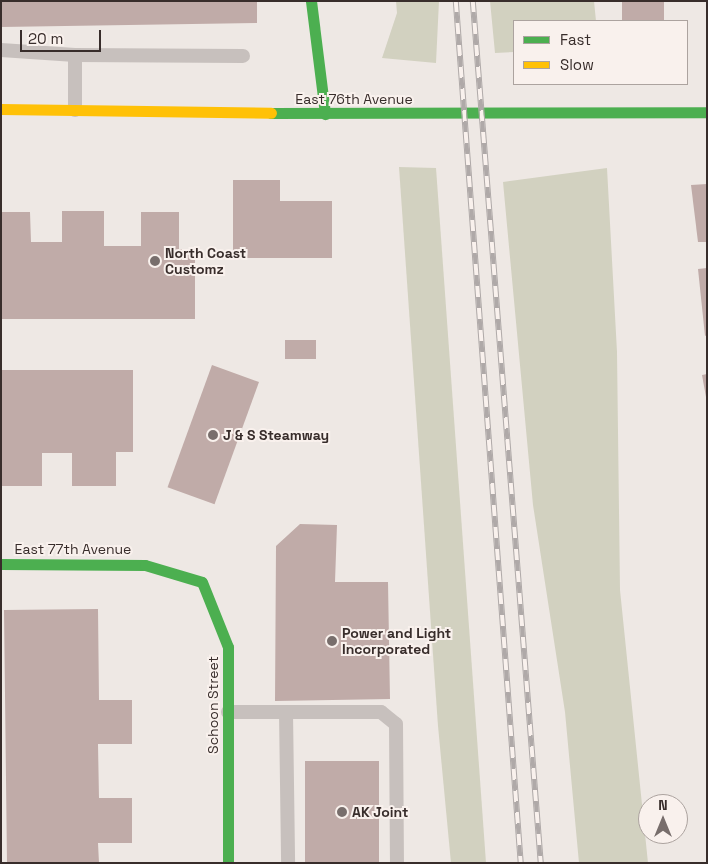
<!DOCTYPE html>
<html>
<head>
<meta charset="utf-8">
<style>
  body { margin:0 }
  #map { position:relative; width:708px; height:864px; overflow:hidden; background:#eee8e4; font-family:"Space Grotesk",sans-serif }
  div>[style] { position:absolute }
  .green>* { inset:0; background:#d2d1c0 }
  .building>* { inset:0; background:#c0aba8; transform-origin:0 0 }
  .lane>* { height:14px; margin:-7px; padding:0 7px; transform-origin:7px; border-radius:7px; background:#c7c0bd }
  .fast>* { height:11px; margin:-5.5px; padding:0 5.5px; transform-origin:5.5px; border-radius:5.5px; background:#4caf50 }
  .slow>* { height:11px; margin:-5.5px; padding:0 5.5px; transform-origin:5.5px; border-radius:5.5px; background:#ffc107 }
  .rail>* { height:5.5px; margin-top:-2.75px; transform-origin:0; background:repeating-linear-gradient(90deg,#f9f1ed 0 11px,#afa9a8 0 22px); box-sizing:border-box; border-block:1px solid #afa9a8 }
  .dots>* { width:14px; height:14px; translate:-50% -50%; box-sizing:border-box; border:2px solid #f9f1ed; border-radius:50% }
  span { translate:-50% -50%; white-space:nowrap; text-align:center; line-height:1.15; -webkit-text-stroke:4px #f9f1ed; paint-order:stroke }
  .street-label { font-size:14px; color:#382d2b }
  .poi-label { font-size:14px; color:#382d2b; font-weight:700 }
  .left { translate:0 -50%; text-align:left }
  .frame { position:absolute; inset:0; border:2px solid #382d2b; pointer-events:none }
  .legend { position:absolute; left:513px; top:20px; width:175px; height:65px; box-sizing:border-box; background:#f9f1ed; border:1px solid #aca39f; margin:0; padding:6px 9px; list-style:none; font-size:15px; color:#382d2b }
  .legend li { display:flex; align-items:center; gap:10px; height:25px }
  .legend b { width:25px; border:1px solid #aca39f }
  .north { position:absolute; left:638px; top:794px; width:50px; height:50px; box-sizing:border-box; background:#f9f1ed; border:1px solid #aca39f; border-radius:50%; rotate:0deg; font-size:14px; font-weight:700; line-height:20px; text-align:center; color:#382d2b }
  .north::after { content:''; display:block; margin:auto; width:18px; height:22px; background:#786e6c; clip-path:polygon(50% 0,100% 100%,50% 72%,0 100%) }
  .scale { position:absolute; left:20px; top:30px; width:81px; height:22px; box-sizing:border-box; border:2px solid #382d2b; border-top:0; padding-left:6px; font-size:15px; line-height:18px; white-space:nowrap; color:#382d2b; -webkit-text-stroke:4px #f9f1ed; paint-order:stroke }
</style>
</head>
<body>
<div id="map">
  <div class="green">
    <div style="clip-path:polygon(396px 1px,439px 1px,436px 63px,382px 58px,397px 13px)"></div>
    <div style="clip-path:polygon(490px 1px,594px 1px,596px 21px,514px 21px,514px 52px,495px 53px)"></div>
    <div style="clip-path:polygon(399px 167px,436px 168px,486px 863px,451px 863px,438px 726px)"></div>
    <div style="clip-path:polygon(607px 168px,617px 352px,620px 590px,648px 863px,579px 863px,565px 712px,533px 505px,503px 182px)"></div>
  </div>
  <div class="building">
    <div style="clip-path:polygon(1px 1px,257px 1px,257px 23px,1px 27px)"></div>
    <div style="left:622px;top:1px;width:42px;height:20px"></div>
    <div style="clip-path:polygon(233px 180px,280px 180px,280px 201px,332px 201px,332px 258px,233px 258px)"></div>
    <div style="clip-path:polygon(707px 184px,707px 242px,698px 242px,691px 185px)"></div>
    <div style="clip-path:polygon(62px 211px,104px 211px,104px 246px,141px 246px,141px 212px,179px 212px,179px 249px,195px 249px,195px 319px,1px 319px,1px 212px,30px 212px,31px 242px,62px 242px)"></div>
    <div style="clip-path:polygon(707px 268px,707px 335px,705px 336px,698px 269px)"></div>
    <div style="left:285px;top:340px;width:31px;height:19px"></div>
    <div style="left:212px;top:365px;width:50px;height:130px;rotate:20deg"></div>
    <div style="clip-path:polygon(1px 370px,133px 370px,133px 452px,116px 452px,116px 486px,72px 486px,72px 453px,42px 453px,42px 486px,1px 486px)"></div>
    <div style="clip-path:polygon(707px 374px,707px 397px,706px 397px,702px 375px)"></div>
    <div style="clip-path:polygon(300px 524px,337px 525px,335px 582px,388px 582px,390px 699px,275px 701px,276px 546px)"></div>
    <div style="clip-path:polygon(98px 609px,99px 700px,132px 700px,132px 744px,98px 744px,99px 798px,132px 798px,132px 843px,98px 843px,99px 863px,7px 863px,4px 610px)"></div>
    <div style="left:305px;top:761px;width:74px;height:102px"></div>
  </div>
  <div class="lane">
    <div style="left:1px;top:50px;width:74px;rotate:3.9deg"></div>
    <div style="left:75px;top:55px;width:168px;rotate:0.3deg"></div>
    <div style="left:75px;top:55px;width:55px;rotate:90deg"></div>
    <div style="left:228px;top:712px;width:153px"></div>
    <div style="left:381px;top:712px;width:19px;rotate:39deg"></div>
    <div style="left:396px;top:724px;width:139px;rotate:89.6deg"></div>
    <div style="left:286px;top:712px;width:151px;rotate:89.2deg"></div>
  </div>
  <div class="fast">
    <div style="left:311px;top:1px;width:114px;rotate:82.9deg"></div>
    <div style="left:271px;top:113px;width:436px;rotate:-0.1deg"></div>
    <div style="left:1px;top:564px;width:144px;rotate:0.4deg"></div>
    <div style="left:145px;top:565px;width:59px;rotate:16.6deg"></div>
    <div style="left:202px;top:582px;width:70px;rotate:68.2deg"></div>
    <div style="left:228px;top:647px;width:216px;rotate:90deg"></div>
  </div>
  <div class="slow">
    <div style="left:1px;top:109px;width:270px;rotate:0.8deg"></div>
  </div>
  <div class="rail">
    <div style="left:456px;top:1px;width:864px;rotate:85.69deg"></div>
    <div style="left:473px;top:1px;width:865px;rotate:85.49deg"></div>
  </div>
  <div class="dots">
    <div style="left:155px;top:261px;background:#786e6c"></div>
    <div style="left:213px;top:435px;background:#786e6c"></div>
    <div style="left:332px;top:641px;background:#786e6c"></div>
    <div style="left:342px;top:812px;background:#786e6c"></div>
  </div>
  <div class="street-label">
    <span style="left:354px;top:99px">East 76th Avenue</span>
    <span style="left:73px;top:549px">East 77th Avenue</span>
    <span style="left:213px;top:705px;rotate:-90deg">Schoon Street</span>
  </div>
  <div class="poi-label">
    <span class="left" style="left:165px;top:261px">North Coast<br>Customz</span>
    <span class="left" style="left:223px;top:435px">J &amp; S Steamway</span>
    <span class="left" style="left:342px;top:641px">Power and Light<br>Incorporated</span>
    <span class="left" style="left:352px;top:812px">AK Joint</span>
  </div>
  <div class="frame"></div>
  <ul class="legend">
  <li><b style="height:6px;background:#4caf50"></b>Fast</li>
  <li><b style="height:6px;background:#ffc107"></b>Slow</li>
  </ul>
  <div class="north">N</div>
  <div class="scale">20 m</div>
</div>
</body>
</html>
